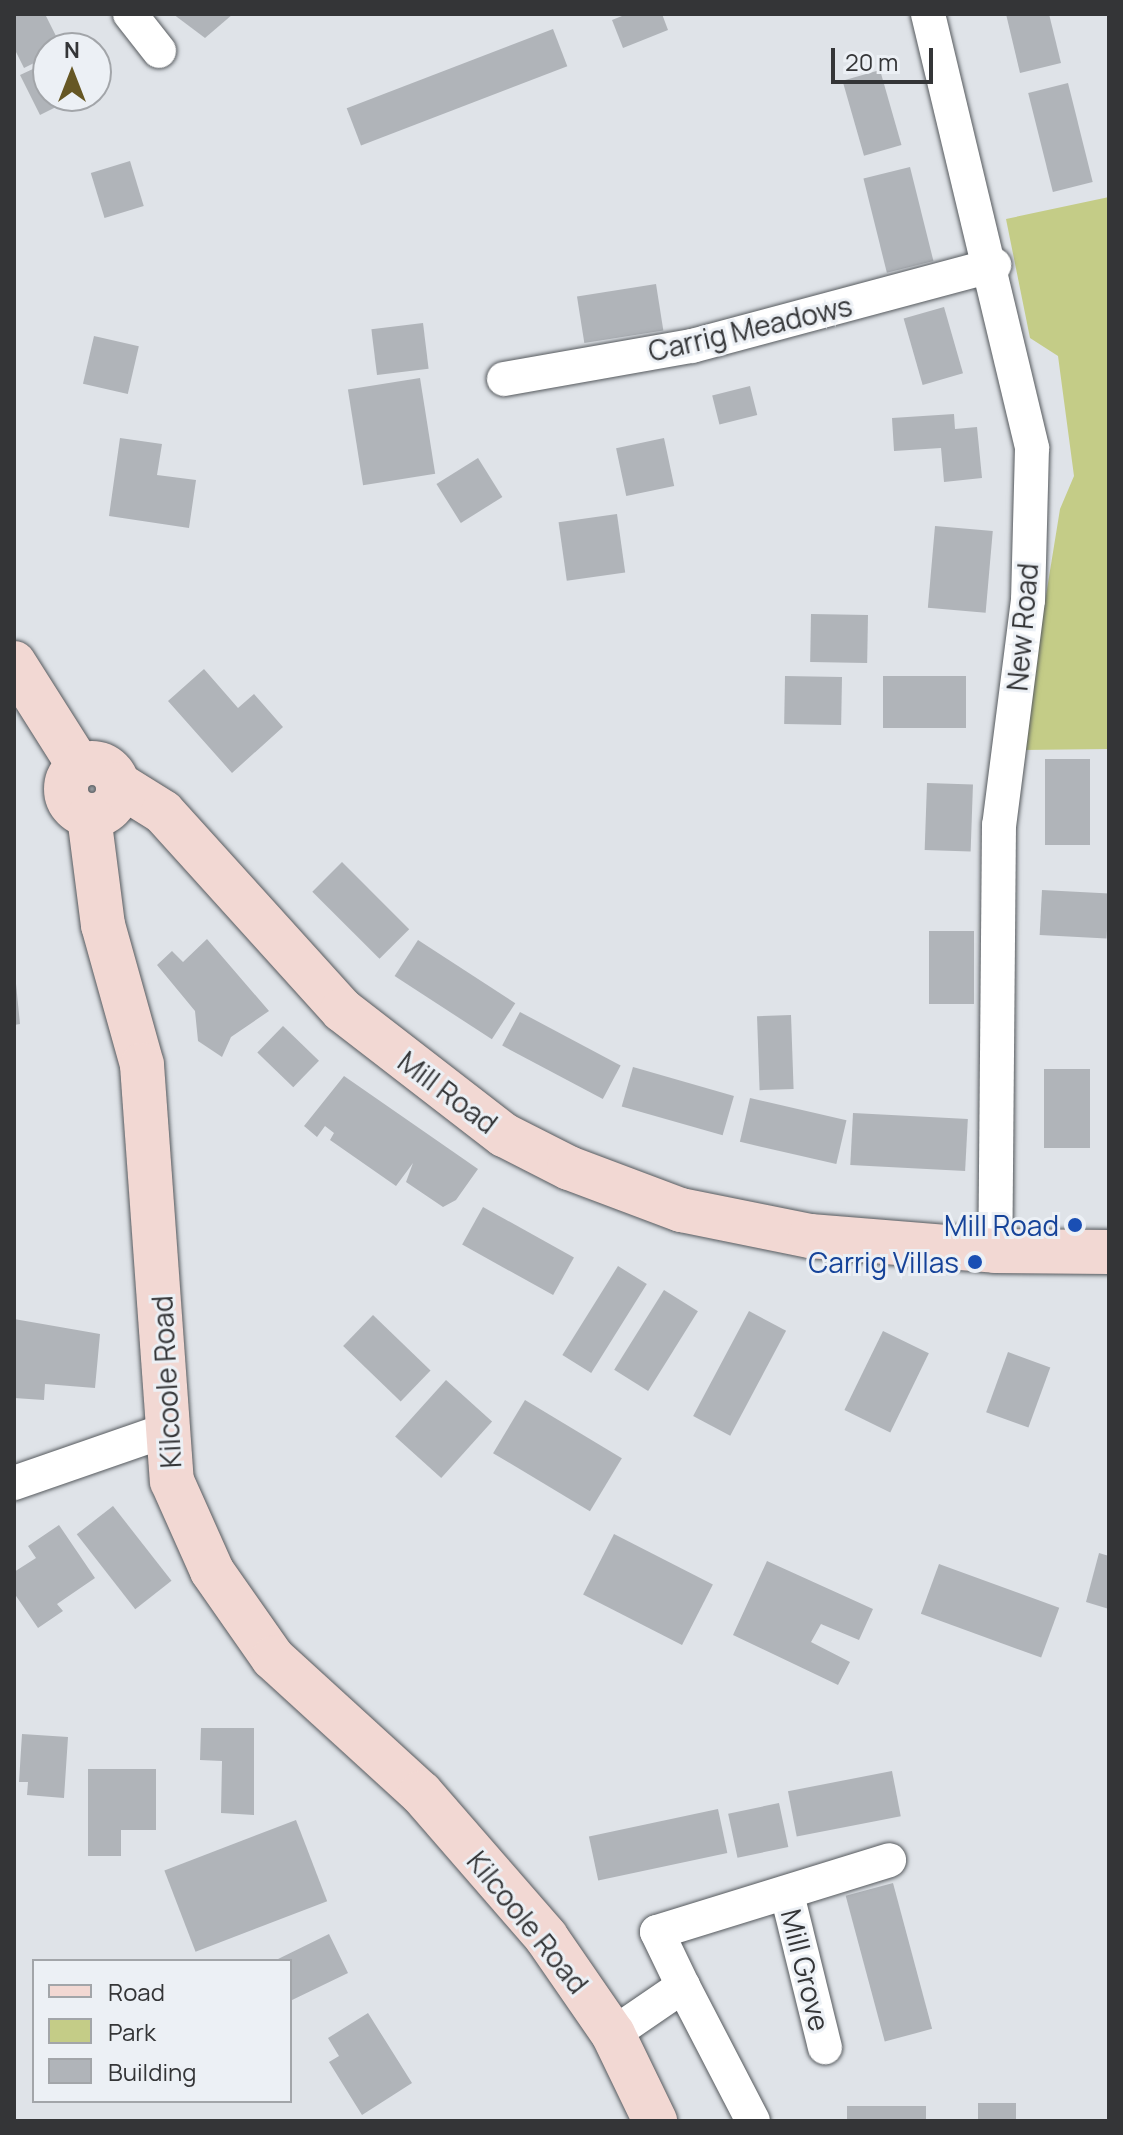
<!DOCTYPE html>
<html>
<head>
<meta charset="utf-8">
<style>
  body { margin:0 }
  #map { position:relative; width:1123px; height:2135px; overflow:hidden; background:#dfe3e8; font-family:Manrope,sans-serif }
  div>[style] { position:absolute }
  .green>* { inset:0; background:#c4cc87 }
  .building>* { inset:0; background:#b0b4b9; transform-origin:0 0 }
  .roads { filter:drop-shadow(0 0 2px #565a5e) drop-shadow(0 0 2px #565a5e) }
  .street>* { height:34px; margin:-17px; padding:0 17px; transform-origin:17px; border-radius:17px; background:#fff }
  .secondary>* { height:44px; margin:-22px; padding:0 22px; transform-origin:22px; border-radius:22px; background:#f2d8d3 }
  .secondary>.ring { margin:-22px; padding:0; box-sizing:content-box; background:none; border:44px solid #f2d8d3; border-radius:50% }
  .dots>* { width:22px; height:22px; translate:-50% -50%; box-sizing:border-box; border:4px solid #ecf0f5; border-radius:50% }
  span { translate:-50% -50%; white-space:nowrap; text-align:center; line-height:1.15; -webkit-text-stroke:6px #ecf0f5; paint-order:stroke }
  .street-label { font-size:28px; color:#343537 }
  .transit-label { font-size:28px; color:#164399 }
  .right { translate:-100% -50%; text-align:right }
  .frame { position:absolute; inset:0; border:16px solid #343537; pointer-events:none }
  .legend { position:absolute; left:32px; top:1959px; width:260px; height:144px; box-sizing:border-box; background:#ecf0f5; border:2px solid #a2a5a9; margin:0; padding:10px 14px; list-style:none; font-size:24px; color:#343537 }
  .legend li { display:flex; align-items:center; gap:16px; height:40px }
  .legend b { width:40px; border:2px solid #a2a5a9 }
  .north { position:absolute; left:32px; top:32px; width:80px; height:80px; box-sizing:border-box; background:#ecf0f5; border:2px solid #a2a5a9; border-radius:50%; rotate:0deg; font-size:22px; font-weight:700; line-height:32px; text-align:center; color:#343537 }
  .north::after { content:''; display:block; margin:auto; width:28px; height:36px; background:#665724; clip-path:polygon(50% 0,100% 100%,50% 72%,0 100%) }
  .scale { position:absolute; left:831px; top:48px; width:102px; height:36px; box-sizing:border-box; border:4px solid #343537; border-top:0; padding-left:10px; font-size:24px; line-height:28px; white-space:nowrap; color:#343537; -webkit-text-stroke:6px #ecf0f5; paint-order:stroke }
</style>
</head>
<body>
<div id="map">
  <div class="green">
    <div style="clip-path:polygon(1109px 197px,1109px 749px,1021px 750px,1060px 509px,1074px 476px,1058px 356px,1030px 338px,1006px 219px)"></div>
  </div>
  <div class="building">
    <div style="clip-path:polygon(14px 14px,45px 14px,62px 48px,48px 48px,48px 56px,24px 68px,14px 48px)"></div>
    <div style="clip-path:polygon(173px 14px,233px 14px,205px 38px)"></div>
    <div style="clip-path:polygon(627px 14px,662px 14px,668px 30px,623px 48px,612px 20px)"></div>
    <div style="clip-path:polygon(1006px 14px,1049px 14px,1061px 63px,1020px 73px)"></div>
    <div style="left:553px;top:29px;width:40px;height:221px;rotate:69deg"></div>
    <div style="clip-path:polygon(48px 62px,48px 96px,78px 96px,40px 115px,20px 75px)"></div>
    <div style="left:880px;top:70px;width:78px;height:39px;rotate:74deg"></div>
    <div style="left:1068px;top:83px;width:102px;height:41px;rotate:76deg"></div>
    <div style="left:130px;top:161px;width:47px;height:41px;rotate:73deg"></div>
    <div style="left:910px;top:167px;width:97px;height:48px;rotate:76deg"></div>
    <div style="left:656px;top:284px;width:47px;height:80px;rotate:81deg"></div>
    <div style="left:944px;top:307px;width:69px;height:42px;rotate:74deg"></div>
    <div style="left:423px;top:323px;width:46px;height:52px;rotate:83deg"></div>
    <div style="left:94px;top:336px;width:46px;height:49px;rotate:13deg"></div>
    <div style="left:420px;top:378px;width:97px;height:73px;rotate:81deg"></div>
    <div style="left:750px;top:386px;width:30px;height:39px;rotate:76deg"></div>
    <div style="clip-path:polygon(954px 414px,955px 429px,977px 427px,982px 478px,944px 482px,941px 448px,894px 451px,892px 418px)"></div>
    <div style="clip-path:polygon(120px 438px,162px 444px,157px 475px,196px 480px,189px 528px,109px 516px)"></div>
    <div style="left:664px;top:438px;width:49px;height:49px;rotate:78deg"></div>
    <div style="left:478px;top:458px;width:46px;height:49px;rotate:58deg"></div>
    <div style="left:617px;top:514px;width:59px;height:59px;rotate:82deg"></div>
    <div style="left:935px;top:526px;width:58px;height:82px;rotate:5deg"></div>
    <div style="left:811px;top:614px;width:57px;height:48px;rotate:1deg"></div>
    <div style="clip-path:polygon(204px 669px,238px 708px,254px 694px,283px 727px,232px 773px,168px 701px)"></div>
    <div style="left:785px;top:676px;width:57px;height:48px;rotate:1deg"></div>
    <div style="left:883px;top:676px;width:83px;height:52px"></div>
    <div style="left:1045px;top:759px;width:45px;height:86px"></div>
    <div style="left:927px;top:783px;width:46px;height:67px;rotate:2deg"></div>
    <div style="left:342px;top:862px;width:95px;height:42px;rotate:45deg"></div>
    <div style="left:1042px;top:890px;width:67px;height:45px;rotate:3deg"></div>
    <div style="left:929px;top:931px;width:45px;height:73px"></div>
    <div style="clip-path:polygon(207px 939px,269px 1011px,231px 1037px,222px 1057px,198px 1041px,195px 1011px,157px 965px,172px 951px,183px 962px)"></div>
    <div style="left:418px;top:940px;width:116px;height:43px;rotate:33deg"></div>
    <div style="clip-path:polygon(14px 964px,20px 1024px,14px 1025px)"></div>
    <div style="left:520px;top:1012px;width:114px;height:38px;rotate:28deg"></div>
    <div style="left:791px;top:1015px;width:74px;height:34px;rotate:88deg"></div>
    <div style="left:283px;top:1026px;width:50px;height:37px;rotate:44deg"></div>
    <div style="left:633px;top:1067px;width:105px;height:41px;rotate:16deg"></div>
    <div style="left:1044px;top:1069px;width:46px;height:79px"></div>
    <div style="clip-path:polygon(344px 1076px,478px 1169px,456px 1200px,443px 1207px,406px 1182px,413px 1163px,396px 1186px,330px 1140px,334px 1133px,325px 1126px,317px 1137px,304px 1126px)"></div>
    <div style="left:750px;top:1098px;width:99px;height:45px;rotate:13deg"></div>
    <div style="left:853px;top:1113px;width:115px;height:52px;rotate:3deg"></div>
    <div style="left:483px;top:1207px;width:104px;height:43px;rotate:29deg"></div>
    <div style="left:618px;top:1266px;width:34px;height:105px;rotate:32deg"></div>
    <div style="left:664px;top:1290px;width:40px;height:94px;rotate:32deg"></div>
    <div style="left:749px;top:1311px;width:42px;height:119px;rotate:28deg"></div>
    <div style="left:373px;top:1315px;width:80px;height:43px;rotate:44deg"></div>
    <div style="clip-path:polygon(14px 1319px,100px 1334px,95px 1388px,45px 1384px,44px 1400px,14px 1398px)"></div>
    <div style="left:883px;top:1331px;width:51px;height:88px;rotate:26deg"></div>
    <div style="left:1008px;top:1352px;width:45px;height:64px;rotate:20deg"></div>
    <div style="left:446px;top:1380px;width:62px;height:76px;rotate:42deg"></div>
    <div style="left:525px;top:1400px;width:113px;height:62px;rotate:31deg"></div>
    <div style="left:113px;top:1506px;width:95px;height:46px;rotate:52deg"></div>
    <div style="clip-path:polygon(59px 1525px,95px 1578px,57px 1604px,63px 1611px,38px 1628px,14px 1593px,14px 1572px,36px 1558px,28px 1546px)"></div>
    <div style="left:614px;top:1534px;width:111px;height:68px;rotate:27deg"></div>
    <div style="clip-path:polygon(1099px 1553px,1109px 1556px,1109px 1609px,1086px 1602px)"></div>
    <div style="clip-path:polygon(767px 1561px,873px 1609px,859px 1640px,821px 1624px,811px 1642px,850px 1662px,838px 1685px,733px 1635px)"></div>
    <div style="left:939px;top:1564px;width:128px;height:53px;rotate:20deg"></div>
    <div style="clip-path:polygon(201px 1728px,254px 1728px,254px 1815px,221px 1813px,222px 1761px,200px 1760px)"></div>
    <div style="clip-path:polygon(22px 1734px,68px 1737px,64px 1798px,27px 1795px,28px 1782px,19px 1782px)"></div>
    <div style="clip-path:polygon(88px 1769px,156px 1769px,156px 1830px,121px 1830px,121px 1856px,88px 1856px)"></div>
    <div style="left:892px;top:1771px;width:46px;height:106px;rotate:79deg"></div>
    <div style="left:779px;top:1803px;width:45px;height:52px;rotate:78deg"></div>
    <div style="left:718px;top:1809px;width:45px;height:132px;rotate:78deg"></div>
    <div style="left:296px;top:1820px;width:87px;height:141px;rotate:69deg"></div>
    <div style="left:893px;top:1883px;width:151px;height:49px;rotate:75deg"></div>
    <div style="clip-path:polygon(329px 1934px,348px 1973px,290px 2001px,290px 1961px,274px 1961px)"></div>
    <div style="clip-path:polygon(368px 2013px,412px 2083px,362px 2115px,329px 2062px,339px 2056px,328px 2038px)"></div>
    <div style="left:1016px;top:2103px;width:18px;height:38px;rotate:90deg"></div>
    <div style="left:926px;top:2106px;width:15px;height:79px;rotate:90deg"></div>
  </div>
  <div class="roads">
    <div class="street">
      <div style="left:130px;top:14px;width:47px;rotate:51.9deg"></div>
      <div style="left:928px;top:14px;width:446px;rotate:76.5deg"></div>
      <div style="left:1032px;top:448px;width:152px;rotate:91.5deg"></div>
      <div style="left:1028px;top:600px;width:227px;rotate:97.3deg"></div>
      <div style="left:999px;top:825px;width:426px;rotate:90.5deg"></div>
      <div style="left:504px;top:379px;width:191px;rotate:-10deg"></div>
      <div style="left:692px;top:346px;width:313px;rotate:-15deg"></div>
      <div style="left:14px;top:1483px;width:162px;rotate:-19.1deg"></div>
      <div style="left:787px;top:1894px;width:158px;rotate:76.1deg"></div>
      <div style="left:683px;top:1986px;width:60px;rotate:-115.7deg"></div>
      <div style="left:657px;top:1932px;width:243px;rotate:-17.2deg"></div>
      <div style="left:613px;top:2034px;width:85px;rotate:-34.4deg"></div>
      <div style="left:683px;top:1986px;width:152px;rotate:62.6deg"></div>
    </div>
    <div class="secondary">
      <div style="left:14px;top:663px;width:122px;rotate:57.7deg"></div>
      <div class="ring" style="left:66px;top:763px;width:8px;height:8px"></div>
      <div style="left:118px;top:784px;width:53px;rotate:31.9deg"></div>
      <div style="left:163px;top:812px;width:267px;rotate:47.9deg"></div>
      <div style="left:342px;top:1010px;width:205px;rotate:37.7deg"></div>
      <div style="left:504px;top:1135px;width:73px;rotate:26.9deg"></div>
      <div style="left:569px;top:1168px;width:120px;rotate:20.6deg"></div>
      <div style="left:681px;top:1210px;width:132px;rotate:11.4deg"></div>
      <div style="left:810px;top:1236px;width:186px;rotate:4.6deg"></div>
      <div style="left:995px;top:1251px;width:114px;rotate:0.5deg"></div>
      <div style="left:89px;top:816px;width:110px;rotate:82.7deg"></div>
      <div style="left:103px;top:925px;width:145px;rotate:74.4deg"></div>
      <div style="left:142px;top:1065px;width:417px;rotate:85.9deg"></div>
      <div style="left:172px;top:1481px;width:98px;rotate:66deg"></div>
      <div style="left:212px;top:1571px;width:106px;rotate:55deg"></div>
      <div style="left:273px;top:1658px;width:200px;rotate:42.4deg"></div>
      <div style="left:421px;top:1793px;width:191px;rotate:49deg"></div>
      <div style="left:546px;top:1937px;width:118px;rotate:55.4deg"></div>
      <div style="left:613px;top:2034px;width:97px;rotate:64.2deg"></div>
    </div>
  </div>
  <div class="dots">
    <div style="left:1075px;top:1225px;background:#1a4fb4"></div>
    <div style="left:975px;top:1262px;background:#1a4fb4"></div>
  </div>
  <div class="street-label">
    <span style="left:750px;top:328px;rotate:-13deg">Carrig Meadows</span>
    <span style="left:1022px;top:627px;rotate:-85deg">New Road</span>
    <span style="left:448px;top:1092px;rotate:37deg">Mill Road</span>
    <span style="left:166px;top:1382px;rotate:-93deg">Kilcoole Road</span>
    <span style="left:528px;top:1922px;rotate:51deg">Kilcoole Road</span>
    <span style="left:806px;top:1970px;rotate:76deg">Mill Grove</span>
  </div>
  <div class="transit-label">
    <span class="right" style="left:1059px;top:1225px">Mill Road</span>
    <span class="right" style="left:959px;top:1262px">Carrig Villas</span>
  </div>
  <div class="frame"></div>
  <ul class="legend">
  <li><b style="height:10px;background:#f2d8d3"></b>Road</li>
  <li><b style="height:22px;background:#c4cc87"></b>Park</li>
  <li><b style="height:22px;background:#b0b4b9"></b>Building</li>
  </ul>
  <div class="north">N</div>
  <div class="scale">20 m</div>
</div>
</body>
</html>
